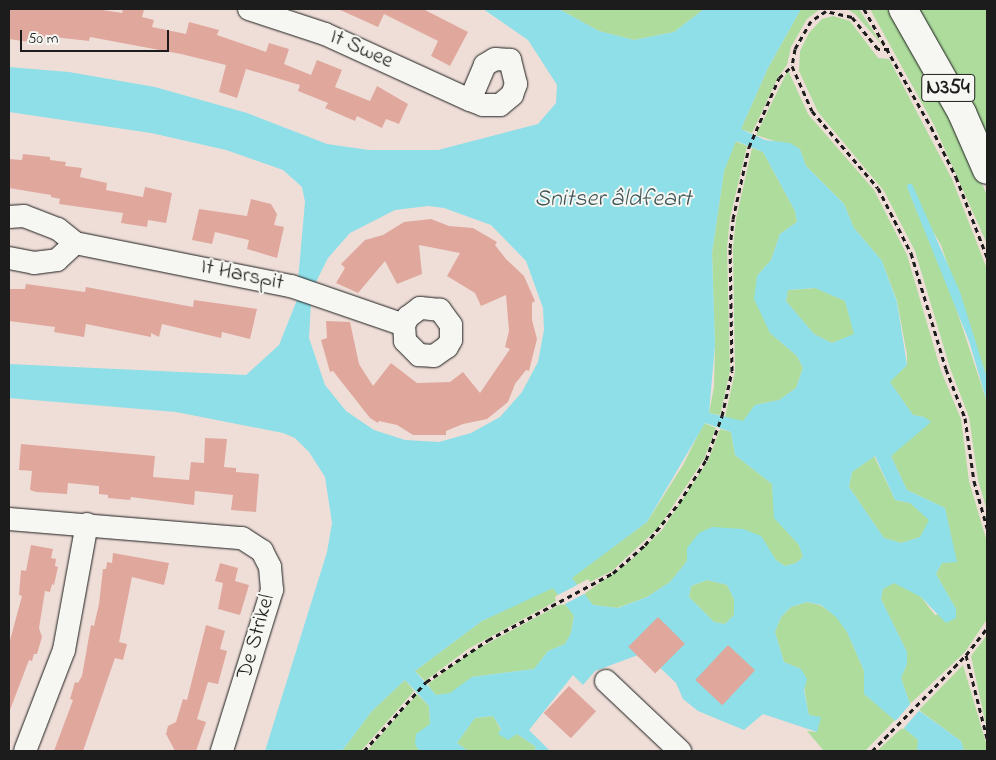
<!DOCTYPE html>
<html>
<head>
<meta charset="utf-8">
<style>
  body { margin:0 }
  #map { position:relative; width:996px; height:760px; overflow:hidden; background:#efded8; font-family:"Indie Flower",sans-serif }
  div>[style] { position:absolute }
  .green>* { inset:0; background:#addc9c }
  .water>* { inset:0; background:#8edfe8 }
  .pier>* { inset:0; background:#efded8; transform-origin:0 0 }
  .building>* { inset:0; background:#e0a79d; transform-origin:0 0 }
  .path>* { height:3px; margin-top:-1.5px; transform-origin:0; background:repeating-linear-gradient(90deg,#1c1c1c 0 5px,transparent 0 9px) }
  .roads { filter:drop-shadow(0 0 1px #1c1c1c) drop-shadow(0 0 1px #1c1c1c) }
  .minor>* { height:22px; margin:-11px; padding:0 11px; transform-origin:11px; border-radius:11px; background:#f6f6f2 }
  .major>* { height:28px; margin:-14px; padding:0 14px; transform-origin:14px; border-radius:14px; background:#f6f6f2 }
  span { translate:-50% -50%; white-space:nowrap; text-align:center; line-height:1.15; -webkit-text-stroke:4px #f6f6f2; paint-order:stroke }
  .shield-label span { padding:1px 4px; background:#f6f6f2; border:1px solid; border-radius:4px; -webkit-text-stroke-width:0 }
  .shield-label { font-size:21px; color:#1c1c1c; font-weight:700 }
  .street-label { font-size:22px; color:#1c1c1c }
  .water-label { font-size:24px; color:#3e5659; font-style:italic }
  .frame { position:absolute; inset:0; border:10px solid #1c1c1c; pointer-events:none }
  .scale { position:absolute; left:20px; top:30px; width:149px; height:22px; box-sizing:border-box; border:2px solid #1c1c1c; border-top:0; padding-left:6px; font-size:15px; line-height:18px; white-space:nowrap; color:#1c1c1c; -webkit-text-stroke:4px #f6f6f2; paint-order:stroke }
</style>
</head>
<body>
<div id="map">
  <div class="green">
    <div style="clip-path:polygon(559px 9px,704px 9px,674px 32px,634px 40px,599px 31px)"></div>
    <div style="clip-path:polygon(801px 9px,820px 9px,807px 19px,791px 47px,787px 65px,778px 77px,752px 133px,741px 129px,768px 68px)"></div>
    <div style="clip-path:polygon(847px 9px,859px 9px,883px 46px,855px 14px)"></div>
    <div style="clip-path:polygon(870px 9px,891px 9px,952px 119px,987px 195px,987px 244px,934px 125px)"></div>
    <div style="clip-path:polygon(916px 9px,987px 9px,987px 146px)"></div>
    <div style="clip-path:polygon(833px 16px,850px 21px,878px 58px,889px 59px,952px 179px,987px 269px,987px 378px,941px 245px,907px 187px,952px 296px,987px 402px,987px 511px,978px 480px,969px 417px,950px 368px,915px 251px,884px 191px,818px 112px,799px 71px,800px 51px,809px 33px,822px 19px)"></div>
    <div style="clip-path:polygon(788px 70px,808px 114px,874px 190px,907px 255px,941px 371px,961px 419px,969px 481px,987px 542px,987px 619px,965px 652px,910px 704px,901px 678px,907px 664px,907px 652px,881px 599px,883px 589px,893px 583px,904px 586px,921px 597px,935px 615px,956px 609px,936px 574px,942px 563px,956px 561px,945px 508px,907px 490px,891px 456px,924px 417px,913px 415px,889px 381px,907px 365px,907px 355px,897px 301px,882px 261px,854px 228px,844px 204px,806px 166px,800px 149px,756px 135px)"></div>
    <div style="clip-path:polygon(735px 141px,747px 146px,730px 218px,727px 248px,730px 371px,720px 415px,709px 413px,714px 387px,715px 345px,712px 253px,724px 171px)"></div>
    <div style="clip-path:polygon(752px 148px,763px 152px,795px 211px,797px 222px,780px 234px,771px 260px,757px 276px,770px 333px,797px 356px,803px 368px,796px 388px,779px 400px,755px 405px,744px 421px,735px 421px,725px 417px,735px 372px,733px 248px,736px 219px)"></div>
    <div style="clip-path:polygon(816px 288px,845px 301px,855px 334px,832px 343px,814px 334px,786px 301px,788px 290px)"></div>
    <div style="clip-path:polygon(704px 423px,716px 428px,704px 459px,659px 527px,612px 571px,590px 582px,588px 579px,577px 585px,571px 578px,647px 522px,683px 465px)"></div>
    <div style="clip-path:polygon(720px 429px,731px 432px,735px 455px,772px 484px,775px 518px,799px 545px,803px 557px,796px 563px,785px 566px,776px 560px,760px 536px,687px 561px,670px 582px,647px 597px,617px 608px,593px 605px,584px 594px,628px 563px,662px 530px,708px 461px)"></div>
    <div style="clip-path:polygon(874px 456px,895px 500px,910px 503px,930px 520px,920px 537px,901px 543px,884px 538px,849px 487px,852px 472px)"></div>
    <div style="clip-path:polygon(707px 580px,727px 585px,734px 599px,734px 615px,725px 624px,714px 622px,689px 597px,691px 586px)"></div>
    <div style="clip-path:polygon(553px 587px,559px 595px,555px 597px,556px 601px,468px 649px,425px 681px,415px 671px,482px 621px)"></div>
    <div style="clip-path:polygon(807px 602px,820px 605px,836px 616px,847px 632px,864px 671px,864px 694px,895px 720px,865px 751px,824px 751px,807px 731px,817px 732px,809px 716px,801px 669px,784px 662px,775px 632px,781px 617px,791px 607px)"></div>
    <div style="clip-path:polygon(566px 604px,574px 615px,571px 633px,565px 644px,548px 651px,534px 669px,472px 677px,450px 694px,436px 695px,430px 688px,428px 684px,470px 653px,559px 605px)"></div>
    <div style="clip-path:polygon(987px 635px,987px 730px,971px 656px)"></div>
    <div style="clip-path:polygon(963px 665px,987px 746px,987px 751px,964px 751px,961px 741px,919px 710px)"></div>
    <div style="clip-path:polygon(405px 680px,414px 691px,361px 751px,342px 751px,372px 711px)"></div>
    <div style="clip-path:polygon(417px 694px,429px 706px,430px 724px,420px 751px,367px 751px)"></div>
    <div style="clip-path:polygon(493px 716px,501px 730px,499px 734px,517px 734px,536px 747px,534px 751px,468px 751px,457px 743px,475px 718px)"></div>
    <div style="clip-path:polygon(903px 727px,918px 740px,919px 750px,877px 751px)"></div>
  </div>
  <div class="water">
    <div style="clip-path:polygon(evenodd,483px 9px,559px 9px,599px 31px,634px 40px,674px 32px,704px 9px,801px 9px,768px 68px,741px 129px,765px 140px,790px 143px,800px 149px,806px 166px,844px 204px,854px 228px,882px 261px,897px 302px,907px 365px,890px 382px,913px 415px,924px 417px,931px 422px,891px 456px,907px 490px,945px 508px,957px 562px,942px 563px,936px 574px,956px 609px,956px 618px,946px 623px,921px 597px,894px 583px,883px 589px,881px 599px,907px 652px,907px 664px,901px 678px,910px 704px,961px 741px,964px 751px,917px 751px,918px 740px,864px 694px,864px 671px,847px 632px,836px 617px,821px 605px,807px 602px,791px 607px,781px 617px,775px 632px,784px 662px,801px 669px,807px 679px,804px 690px,809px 715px,821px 717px,817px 732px,763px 714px,744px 730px,698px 711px,683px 699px,676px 683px,652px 660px,638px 655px,595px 671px,583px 685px,573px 675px,529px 730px,550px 751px,534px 751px,536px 747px,517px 734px,508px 740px,498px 734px,501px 729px,493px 716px,475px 718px,457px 743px,468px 751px,419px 751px,415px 744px,416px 734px,430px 724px,429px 706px,405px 680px,372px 711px,342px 751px,265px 751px,327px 552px,332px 523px,325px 477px,309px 452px,295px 438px,283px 433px,176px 412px,9px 398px,9px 364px,246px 375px,279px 345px,297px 300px,311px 302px,309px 338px,325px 385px,346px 411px,374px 430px,405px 440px,439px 442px,471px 433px,500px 417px,522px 392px,538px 362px,544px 330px,543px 308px,526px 261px,491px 225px,444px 208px,428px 206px,395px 210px,350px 233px,328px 258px,315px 284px,298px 280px,305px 202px,302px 187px,283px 170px,226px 150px,151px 133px,9px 112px,9px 67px,69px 72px,155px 87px,247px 113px,327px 144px,369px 150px,438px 150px,538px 124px,556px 103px,557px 85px,528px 40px,483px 9px,736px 141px,763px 152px,795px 211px,797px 222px,780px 234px,771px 260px,757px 276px,754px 299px,770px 333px,797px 356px,803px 368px,796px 388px,779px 400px,755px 405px,743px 421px,709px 413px,715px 345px,712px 253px,724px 171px,736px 141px,483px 9px,815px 288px,845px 301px,854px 334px,832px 343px,814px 334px,786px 301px,788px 290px,815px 288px,483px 9px,705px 423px,731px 432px,735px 455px,772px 484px,774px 518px,799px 545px,803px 557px,796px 563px,785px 566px,776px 560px,761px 536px,743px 529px,712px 527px,699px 533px,687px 548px,687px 561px,670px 582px,647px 597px,618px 608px,593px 605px,572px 578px,647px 522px,705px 423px,483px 9px,875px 456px,895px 500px,910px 503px,929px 520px,920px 537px,901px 543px,884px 538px,849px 487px,852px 472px,875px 456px,483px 9px,707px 580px,727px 585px,734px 599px,734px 615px,725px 624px,714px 622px,689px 597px,691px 586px,707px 580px,483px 9px,553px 588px,574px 616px,571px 633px,565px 644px,548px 651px,534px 669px,472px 677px,450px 693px,436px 695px,415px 671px,482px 621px,553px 588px)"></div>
    <div style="clip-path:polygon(908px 184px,912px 184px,960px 292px,987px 378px,987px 402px,969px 341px,907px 187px)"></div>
  </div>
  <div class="pier">
    <div style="clip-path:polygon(579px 584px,586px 593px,563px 605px,556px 596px)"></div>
    <div style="left:912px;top:702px;width:11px;height:27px;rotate:41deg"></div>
  </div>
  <div class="building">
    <div style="clip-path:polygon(9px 9px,96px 9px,122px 13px,123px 9px,144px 10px,142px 17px,154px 20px,152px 27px,186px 34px,189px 22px,219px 30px,217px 35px,266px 52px,269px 43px,289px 49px,284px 64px,311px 75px,317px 60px,342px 70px,335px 87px,370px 101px,377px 86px,408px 104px,399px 124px,386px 119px,382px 128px,357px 116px,355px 121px,325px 108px,328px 103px,298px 91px,300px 85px,246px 69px,237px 98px,219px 92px,226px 65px,181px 54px,90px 37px,89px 41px,45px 36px,43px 44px,9px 39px)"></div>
    <div style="clip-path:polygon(338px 9px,423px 9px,468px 32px,450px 66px,431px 56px,438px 41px,384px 14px,378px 27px)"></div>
    <div style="clip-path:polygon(23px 154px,50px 157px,50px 160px,66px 162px,65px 166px,82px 168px,80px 177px,107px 183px,106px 190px,143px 197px,145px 187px,172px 193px,166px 223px,148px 220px,147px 227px,121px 223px,123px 213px,59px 204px,60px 199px,51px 197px,51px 195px,9px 188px,9px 159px,22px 160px)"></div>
    <div style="clip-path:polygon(251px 199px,271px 204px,277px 214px,274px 225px,284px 227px,277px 258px,247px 249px,249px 240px,215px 232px,212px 244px,192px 240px,199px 209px,247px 216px)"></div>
    <div style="clip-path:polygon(431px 219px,449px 226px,473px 228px,497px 242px,495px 245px,506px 259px,524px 276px,535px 301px,532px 303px,532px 320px,537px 339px,529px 371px,526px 370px,515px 384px,508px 402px,487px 419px,463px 424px,446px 431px,446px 435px,413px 435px,397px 425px,379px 421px,378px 423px,370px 418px,333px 371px,330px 372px,321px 340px,327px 338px,326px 321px,350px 322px,359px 364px,373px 386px,391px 363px,417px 383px,450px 382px,463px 372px,480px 393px,510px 349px,505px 347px,509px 331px,506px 295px,481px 306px,475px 293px,447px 276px,460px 253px,419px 245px,422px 274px,397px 284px,385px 261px,358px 293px,336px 283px,345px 268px,341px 264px,365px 240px,383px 235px,404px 222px)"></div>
    <div style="clip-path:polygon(26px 284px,85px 292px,86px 287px,193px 307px,194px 300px,257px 309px,250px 339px,222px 332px,221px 338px,162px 324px,159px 337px,151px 333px,151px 337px,86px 324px,84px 337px,54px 332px,55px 327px,9px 321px,9px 289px,25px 289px)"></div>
    <div style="clip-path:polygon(205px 438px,227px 439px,224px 467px,236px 468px,236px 472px,259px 474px,256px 512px,231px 510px,233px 495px,195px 491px,194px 505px,131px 497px,130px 500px,108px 498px,108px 495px,99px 494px,99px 486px,68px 483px,67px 494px,36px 492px,30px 490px,32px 471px,19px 470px,21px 444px,155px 456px,153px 477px,189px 480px,191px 462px,204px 463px)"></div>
    <div style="clip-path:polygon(31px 545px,53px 549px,51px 558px,56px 559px,55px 566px,58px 567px,54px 585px,52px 584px,50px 592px,45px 591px,39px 628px,42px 637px,37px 654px,34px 654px,32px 661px,29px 660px,10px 710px,9px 644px,22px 596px,19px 595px,21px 570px,26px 571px)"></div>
    <div style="clip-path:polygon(113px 553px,169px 563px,164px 585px,132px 577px,119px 642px,127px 644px,123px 660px,115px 658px,83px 751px,54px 751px,73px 700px,70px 699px,75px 682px,78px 683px,82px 676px,91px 625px,94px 626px,99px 604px,103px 569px,106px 569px,107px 562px,112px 563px)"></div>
    <div style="clip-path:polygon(220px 563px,238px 568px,235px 581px,249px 585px,240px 615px,218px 609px,223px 583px,215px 581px)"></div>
    <div style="left:658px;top:617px;width:38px;height:42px;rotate:45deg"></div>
    <div style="clip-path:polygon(206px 625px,225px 631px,220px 649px,227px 651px,218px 684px,208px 682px,197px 719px,206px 722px,196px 751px,175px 751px,166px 734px,168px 726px,176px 722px,183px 699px,187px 700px)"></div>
    <div style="left:728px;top:645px;width:37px;height:48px;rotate:43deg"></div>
    <div style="left:569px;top:686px;width:37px;height:37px;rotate:43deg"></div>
  </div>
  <div class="path">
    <div style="left:864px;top:9px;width:136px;rotate:60.4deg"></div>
    <div style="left:931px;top:127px;width:56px;rotate:63.4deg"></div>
    <div style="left:956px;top:177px;width:86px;rotate:68.8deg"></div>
    <div style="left:889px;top:49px;width:11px;rotate:180deg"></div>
    <div style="left:878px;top:49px;width:41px;rotate:-129.1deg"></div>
    <div style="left:852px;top:17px;width:27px;rotate:-167deg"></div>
    <div style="left:826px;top:11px;width:18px;rotate:146deg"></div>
    <div style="left:811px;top:21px;width:32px;rotate:120deg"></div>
    <div style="left:795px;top:49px;width:17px;rotate:100deg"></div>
    <div style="left:792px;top:66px;width:49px;rotate:66deg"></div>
    <div style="left:812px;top:111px;width:101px;rotate:49.4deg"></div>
    <div style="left:878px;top:188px;width:73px;rotate:63.1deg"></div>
    <div style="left:911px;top:253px;width:121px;rotate:73.2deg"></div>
    <div style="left:946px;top:369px;width:53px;rotate:68.8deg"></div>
    <div style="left:965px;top:418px;width:64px;rotate:81.9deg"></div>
    <div style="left:974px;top:481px;width:49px;rotate:74.5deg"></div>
    <div style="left:966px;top:655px;width:86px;rotate:75.8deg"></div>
    <div style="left:364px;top:751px;width:93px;rotate:-48.1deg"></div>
    <div style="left:426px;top:682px;width:75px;rotate:-34.1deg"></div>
    <div style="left:488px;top:640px;width:142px;rotate:-28.2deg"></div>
    <div style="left:613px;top:573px;width:43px;rotate:-41.2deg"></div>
    <div style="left:645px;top:545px;width:54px;rotate:-51deg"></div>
    <div style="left:679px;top:503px;width:51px;rotate:-57.9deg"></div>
    <div style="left:706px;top:460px;width:47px;rotate:-70deg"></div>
    <div style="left:722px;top:416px;width:46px;rotate:-77.5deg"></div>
    <div style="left:732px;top:371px;width:123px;rotate:-90.9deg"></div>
    <div style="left:730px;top:248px;width:29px;rotate:-84deg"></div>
    <div style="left:733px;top:219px;width:74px;rotate:-77.5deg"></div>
    <div style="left:749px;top:147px;width:75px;rotate:-66.5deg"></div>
    <div style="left:779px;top:78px;width:18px;rotate:-43deg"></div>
    <div style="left:872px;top:751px;width:134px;rotate:-45.6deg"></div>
    <div style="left:966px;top:655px;width:34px;rotate:-52deg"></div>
  </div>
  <div class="roads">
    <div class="minor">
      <div style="left:249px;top:9px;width:80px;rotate:18.2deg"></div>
      <div style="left:325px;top:34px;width:159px;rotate:24.5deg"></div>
      <div style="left:470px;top:100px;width:14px;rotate:21deg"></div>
      <div style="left:483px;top:105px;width:17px"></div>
      <div style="left:500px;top:105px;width:16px;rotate:-40deg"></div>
      <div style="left:512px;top:95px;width:12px;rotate:-70deg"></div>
      <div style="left:516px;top:84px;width:25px;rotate:-104deg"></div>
      <div style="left:510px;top:60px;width:15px;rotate:-176deg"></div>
      <div style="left:495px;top:59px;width:12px;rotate:149deg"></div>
      <div style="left:485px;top:65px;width:38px;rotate:113deg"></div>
      <div style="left:9px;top:217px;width:15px;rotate:-4deg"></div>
      <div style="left:24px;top:216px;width:36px;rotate:21deg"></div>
      <div style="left:58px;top:229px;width:22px;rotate:39deg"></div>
      <div style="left:75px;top:243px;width:220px;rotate:11.3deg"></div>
      <div style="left:291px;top:286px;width:120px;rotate:19deg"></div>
      <div style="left:404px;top:325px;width:16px;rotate:86deg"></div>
      <div style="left:405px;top:341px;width:20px;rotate:45deg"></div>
      <div style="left:419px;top:355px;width:15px;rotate:4deg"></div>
      <div style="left:434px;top:356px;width:16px;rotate:-35deg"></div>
      <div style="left:447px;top:347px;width:8px;rotate:-60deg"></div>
      <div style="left:451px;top:340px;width:15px;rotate:-90deg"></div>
      <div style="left:451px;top:325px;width:19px;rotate:-126deg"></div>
      <div style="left:440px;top:310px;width:20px;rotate:-174deg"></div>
      <div style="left:420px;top:308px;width:15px;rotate:143deg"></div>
      <div style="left:408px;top:317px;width:9px;rotate:117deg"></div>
      <div style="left:9px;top:258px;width:25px;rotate:11deg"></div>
      <div style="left:34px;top:263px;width:23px;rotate:-7deg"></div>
      <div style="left:57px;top:260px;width:25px;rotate:-43deg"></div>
      <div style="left:9px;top:519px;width:234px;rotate:4.7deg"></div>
      <div style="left:242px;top:538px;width:24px;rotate:33deg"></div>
      <div style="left:262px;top:551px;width:18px;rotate:63deg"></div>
      <div style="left:270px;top:567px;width:23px;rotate:85deg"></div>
      <div style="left:272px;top:590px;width:169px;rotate:107.3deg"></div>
      <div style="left:606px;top:681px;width:102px;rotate:43.4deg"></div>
      <div style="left:25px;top:751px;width:108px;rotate:-68.9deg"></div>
      <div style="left:64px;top:650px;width:128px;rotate:-79.7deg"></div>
    </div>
    <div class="major">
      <div style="left:903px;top:9px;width:120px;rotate:60.4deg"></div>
      <div style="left:962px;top:113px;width:62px;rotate:66.3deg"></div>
    </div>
  </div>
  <div class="shield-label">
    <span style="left:948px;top:88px">N354</span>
  </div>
  <div class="street-label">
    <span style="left:361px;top:50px;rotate:24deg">It Swee</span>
    <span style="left:242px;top:276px;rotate:12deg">It Harspit</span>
    <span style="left:257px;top:637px;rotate:-74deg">De Strikel</span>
  </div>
  <div class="water-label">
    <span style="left:613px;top:200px">Snitser âldfeart</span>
  </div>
  <div class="frame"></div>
  <div class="scale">50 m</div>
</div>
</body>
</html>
